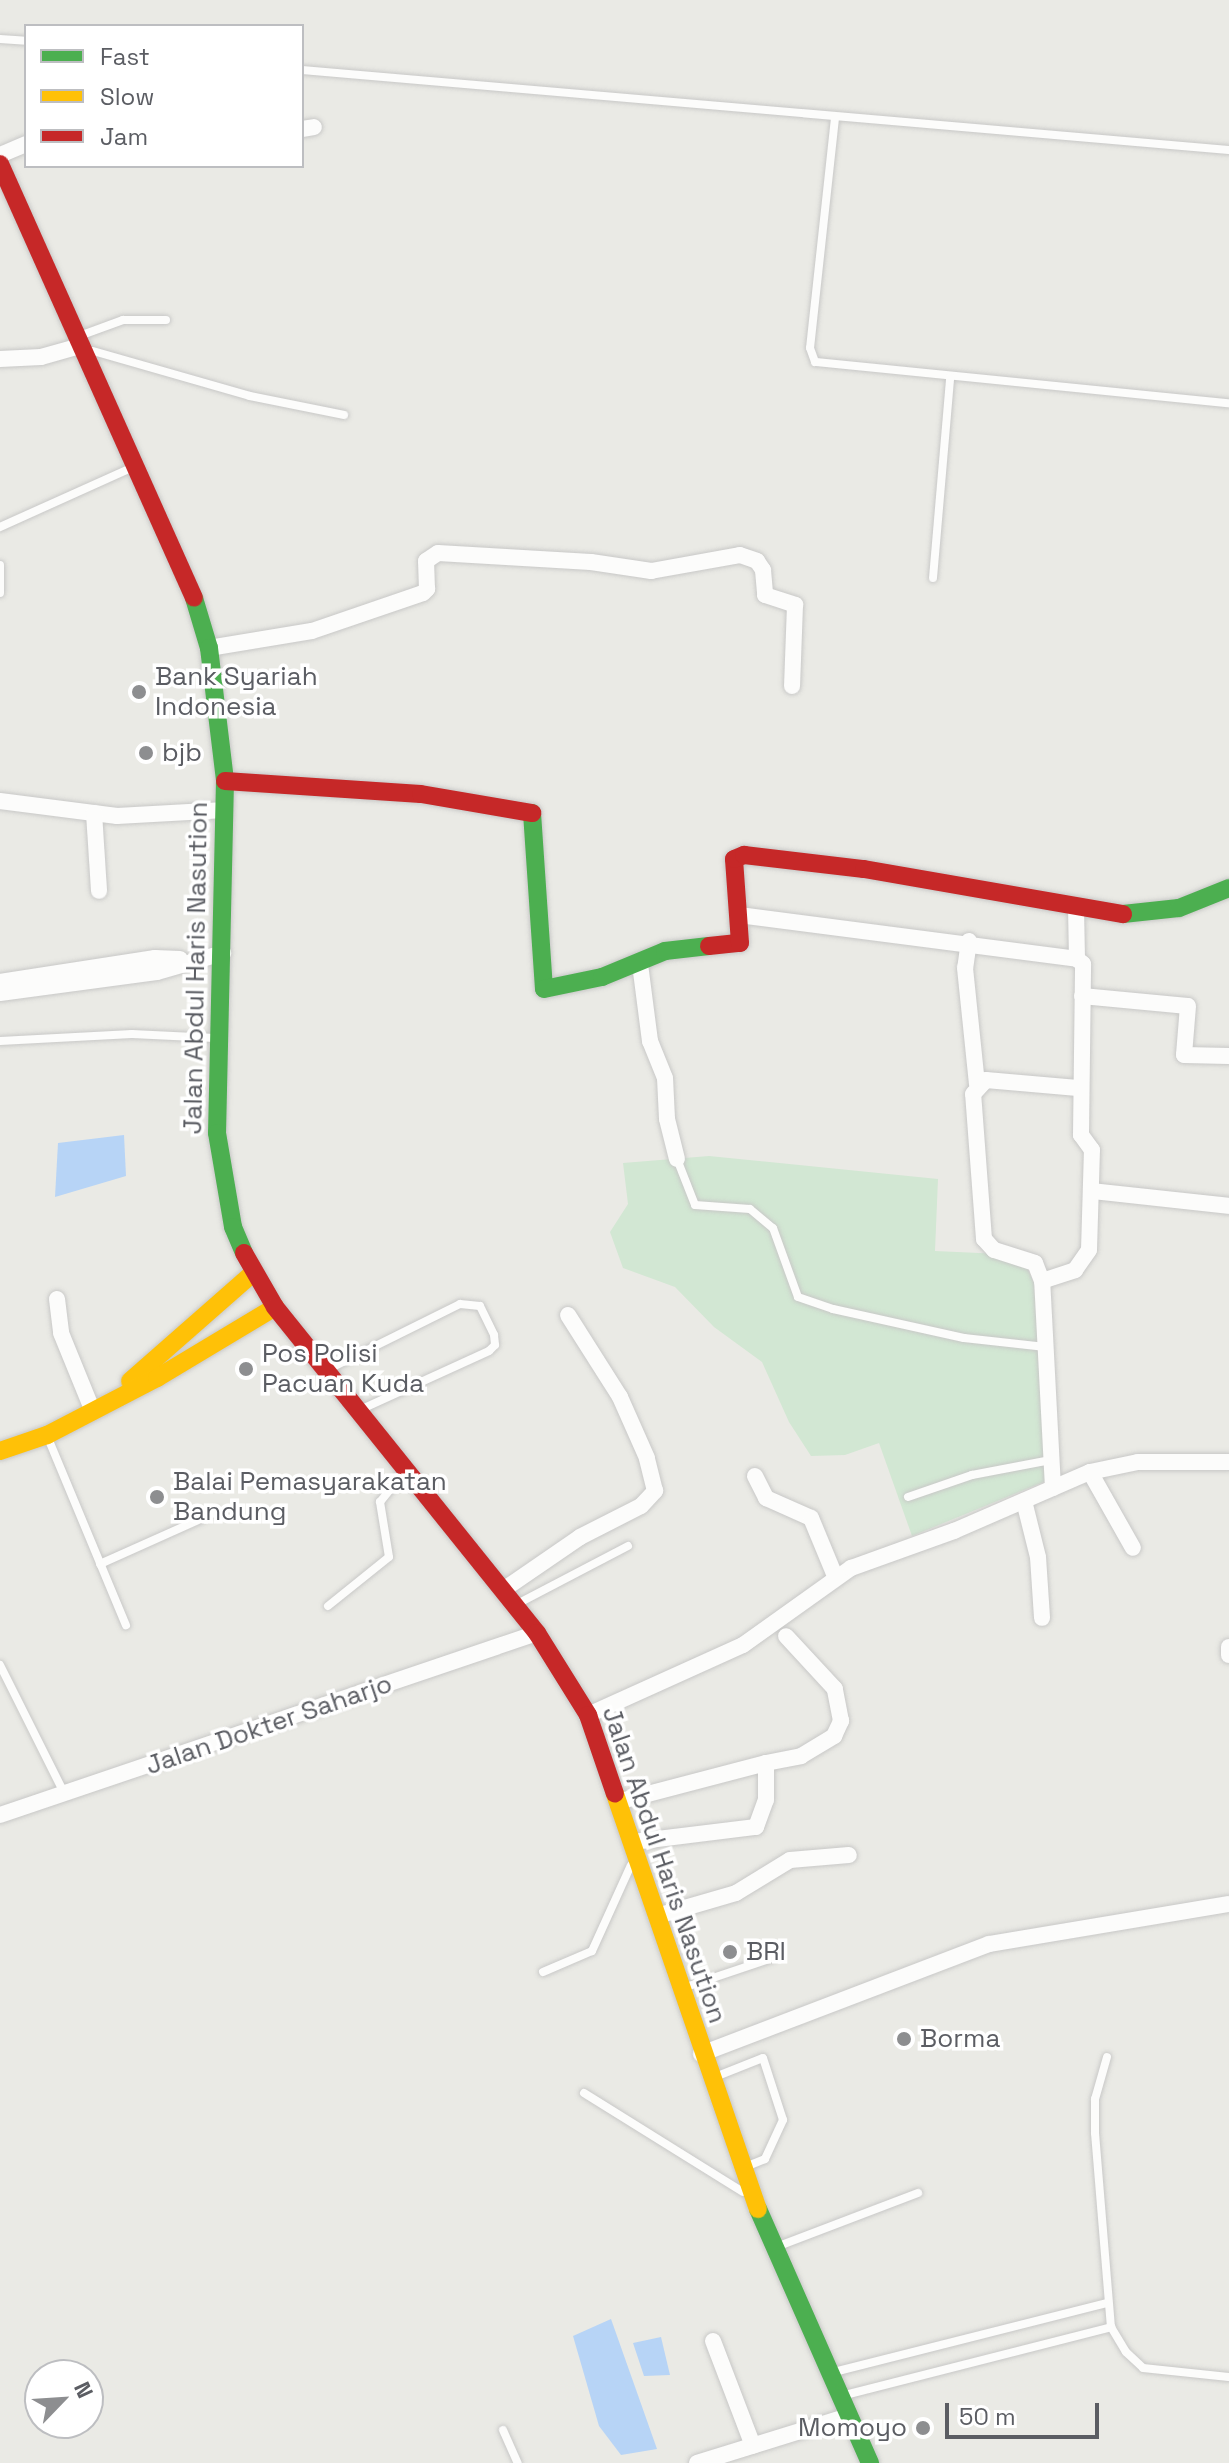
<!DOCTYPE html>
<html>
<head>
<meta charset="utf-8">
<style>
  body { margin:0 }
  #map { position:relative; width:1229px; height:2463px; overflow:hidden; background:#eaeae5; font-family:"Space Grotesk",sans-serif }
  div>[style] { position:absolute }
  .green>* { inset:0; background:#d2e7d3 }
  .water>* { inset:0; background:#b7d4f6 }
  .roads { filter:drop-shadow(0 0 2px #c8c8c7) drop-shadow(0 0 2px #c8c8c7) }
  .lane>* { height:8px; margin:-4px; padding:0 4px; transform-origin:4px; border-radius:4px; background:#fcfcfb }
  .street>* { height:16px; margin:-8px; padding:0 8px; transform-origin:8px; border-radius:8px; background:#fcfcfb }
  .fast>* { height:18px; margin:-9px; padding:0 9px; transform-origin:9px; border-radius:9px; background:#4caf50 }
  .slow>* { height:18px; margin:-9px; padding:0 9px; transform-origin:9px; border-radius:9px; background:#ffc107 }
  .jam>* { height:18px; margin:-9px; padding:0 9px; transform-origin:9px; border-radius:9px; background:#c62828 }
  .dots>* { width:22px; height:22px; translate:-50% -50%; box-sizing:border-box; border:4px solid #fff; border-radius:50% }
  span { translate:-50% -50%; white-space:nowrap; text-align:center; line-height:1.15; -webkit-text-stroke:7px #fff; paint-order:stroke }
  .poi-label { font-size:26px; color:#5b5d63 }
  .left { translate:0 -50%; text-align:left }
  .right { translate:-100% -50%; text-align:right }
  .street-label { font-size:26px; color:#5b5d63 }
  .legend { position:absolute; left:24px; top:24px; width:280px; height:144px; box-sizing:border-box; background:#fff; border:2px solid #bdbec1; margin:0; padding:10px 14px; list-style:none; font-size:24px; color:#5b5d63 }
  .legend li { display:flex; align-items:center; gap:16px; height:40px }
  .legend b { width:40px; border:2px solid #bdbec1 }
  .north { position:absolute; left:24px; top:2359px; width:80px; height:80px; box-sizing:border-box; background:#fff; border:2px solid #bdbec1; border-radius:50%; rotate:65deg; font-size:22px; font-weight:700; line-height:32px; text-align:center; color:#5b5d63 }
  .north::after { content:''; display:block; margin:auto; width:28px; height:36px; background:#8d8e90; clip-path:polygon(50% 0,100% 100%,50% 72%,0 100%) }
  .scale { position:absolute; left:945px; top:2403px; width:154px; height:36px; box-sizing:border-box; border:4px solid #5b5d63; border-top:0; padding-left:10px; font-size:24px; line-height:28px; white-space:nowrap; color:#5b5d63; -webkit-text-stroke:6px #fff; paint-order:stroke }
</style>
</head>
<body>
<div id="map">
  <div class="green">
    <div style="clip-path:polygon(709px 1156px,938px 1179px,935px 1251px,1021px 1255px,1034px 1283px,1046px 1481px,912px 1536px,879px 1443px,845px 1455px,811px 1456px,789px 1422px,762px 1362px,714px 1327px,675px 1287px,623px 1268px,610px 1232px,628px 1204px,623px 1163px)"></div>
  </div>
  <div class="water">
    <div style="clip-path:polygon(124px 1135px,126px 1176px,55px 1197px,58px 1143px)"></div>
    <div style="clip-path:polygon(611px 2319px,657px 2449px,621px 2455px,599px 2426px,573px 2336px)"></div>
    <div style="clip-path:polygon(661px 2337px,670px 2375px,644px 2376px,633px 2343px)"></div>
  </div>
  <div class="roads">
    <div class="lane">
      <div style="left:0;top:39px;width:26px;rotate:4deg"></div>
      <div style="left:302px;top:70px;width:930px;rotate:4.93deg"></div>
      <div style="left:835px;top:118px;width:231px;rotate:96.2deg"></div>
      <div style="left:810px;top:348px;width:15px;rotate:70deg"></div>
      <div style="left:815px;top:362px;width:416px;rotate:5.7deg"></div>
      <div style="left:82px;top:335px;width:44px;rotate:-20.1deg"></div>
      <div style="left:123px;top:320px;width:43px"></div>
      <div style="left:93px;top:351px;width:163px;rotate:16deg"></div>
      <div style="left:250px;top:396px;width:96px;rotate:11.4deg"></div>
      <div style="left:0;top:527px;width:144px;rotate:-24.2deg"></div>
      <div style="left:0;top:565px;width:28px;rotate:90deg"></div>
      <div style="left:933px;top:578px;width:201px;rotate:-85.1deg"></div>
      <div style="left:0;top:1041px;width:132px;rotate:-3deg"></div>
      <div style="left:132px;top:1034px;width:83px;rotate:2.8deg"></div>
      <div style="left:677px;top:1159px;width:49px;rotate:68.6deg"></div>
      <div style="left:695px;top:1205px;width:55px;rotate:4.2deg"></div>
      <div style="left:750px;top:1209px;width:30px;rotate:40deg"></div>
      <div style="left:773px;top:1228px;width:73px;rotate:70.1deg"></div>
      <div style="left:798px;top:1297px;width:37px;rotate:19deg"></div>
      <div style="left:833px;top:1309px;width:134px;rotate:12.5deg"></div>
      <div style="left:964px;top:1338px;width:82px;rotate:6.3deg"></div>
      <div style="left:331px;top:1368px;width:144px;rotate:-26.4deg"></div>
      <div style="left:460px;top:1304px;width:20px;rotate:6deg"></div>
      <div style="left:480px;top:1306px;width:32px;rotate:64deg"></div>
      <div style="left:494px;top:1335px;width:10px;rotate:84deg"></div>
      <div style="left:495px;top:1345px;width:8px;rotate:135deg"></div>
      <div style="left:489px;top:1351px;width:137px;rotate:155.5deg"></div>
      <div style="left:48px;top:1438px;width:203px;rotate:67.4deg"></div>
      <div style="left:908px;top:1497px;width:68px;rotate:-19deg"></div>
      <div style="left:972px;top:1475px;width:80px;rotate:-10.8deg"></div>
      <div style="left:100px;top:1564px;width:127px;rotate:-24.1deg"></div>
      <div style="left:519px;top:1603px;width:123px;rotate:-27.6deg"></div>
      <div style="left:328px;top:1606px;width:78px;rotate:-38.8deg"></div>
      <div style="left:389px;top:1557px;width:56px;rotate:-99.3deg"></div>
      <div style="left:380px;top:1502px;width:35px;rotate:-51deg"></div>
      <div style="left:0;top:1665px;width:143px;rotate:63.4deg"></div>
      <div style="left:543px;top:1972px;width:53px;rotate:-23.2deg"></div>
      <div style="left:592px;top:1951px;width:94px;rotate:-65.6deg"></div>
      <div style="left:686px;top:1987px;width:91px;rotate:-18.6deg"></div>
      <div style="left:1107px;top:2057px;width:44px;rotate:105.9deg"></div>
      <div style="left:1095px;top:2099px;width:34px;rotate:90deg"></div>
      <div style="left:1095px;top:2133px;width:195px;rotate:85.3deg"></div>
      <div style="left:1111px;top:2327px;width:29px;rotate:59deg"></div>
      <div style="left:1126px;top:2352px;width:23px;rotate:43deg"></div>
      <div style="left:1143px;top:2368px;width:86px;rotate:6deg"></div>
      <div style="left:720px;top:2075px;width:46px;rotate:-21.6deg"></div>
      <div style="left:763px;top:2058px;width:65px;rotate:72.1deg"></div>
      <div style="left:783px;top:2120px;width:43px;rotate:114.8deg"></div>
      <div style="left:765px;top:2159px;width:16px;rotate:158deg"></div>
      <div style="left:584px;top:2093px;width:187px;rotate:31.9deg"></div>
      <div style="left:776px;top:2247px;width:152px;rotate:-20.8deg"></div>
      <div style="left:834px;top:2372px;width:281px;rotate:-14.2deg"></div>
      <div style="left:845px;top:2395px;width:275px;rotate:-14.3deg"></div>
      <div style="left:503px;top:2430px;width:36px;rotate:66deg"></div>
    </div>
    <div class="street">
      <div style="left:302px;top:129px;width:12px;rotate:-9deg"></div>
      <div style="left:0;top:155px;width:28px;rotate:-23deg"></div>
      <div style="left:0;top:359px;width:41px;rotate:-2.8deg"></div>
      <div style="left:41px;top:357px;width:41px;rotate:-15.8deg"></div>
      <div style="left:209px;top:648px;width:104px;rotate:-9.4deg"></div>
      <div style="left:312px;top:631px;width:117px;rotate:-18.9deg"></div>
      <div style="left:423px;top:593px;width:6px;rotate:-45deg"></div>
      <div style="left:427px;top:589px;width:28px;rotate:-92deg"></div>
      <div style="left:426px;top:561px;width:14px;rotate:-34deg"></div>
      <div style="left:438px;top:553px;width:153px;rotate:3.4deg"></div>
      <div style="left:591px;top:562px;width:61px;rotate:8.5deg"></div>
      <div style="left:651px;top:571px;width:90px;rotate:-10.2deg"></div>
      <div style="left:740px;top:555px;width:18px;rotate:19deg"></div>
      <div style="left:757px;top:561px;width:11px;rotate:56deg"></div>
      <div style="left:763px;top:570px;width:25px;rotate:85deg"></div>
      <div style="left:765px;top:595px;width:32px;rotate:18deg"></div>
      <div style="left:795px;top:605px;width:81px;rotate:92.1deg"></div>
      <div style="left:0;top:801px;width:118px;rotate:7.3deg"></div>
      <div style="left:117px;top:816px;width:108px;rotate:-3.2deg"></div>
      <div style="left:94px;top:813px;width:78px;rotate:86.3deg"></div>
      <div style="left:739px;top:915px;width:341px;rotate:7.4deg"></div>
      <div style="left:969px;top:941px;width:27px;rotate:98deg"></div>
      <div style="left:965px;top:968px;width:117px;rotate:84.1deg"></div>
      <div style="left:640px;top:964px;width:78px;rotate:82.6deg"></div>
      <div style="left:650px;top:1041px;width:40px;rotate:68deg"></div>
      <div style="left:665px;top:1078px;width:41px;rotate:87.2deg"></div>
      <div style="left:667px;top:1119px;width:41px;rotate:76deg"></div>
      <div style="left:0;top:982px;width:157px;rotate:-8.8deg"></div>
      <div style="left:155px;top:958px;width:25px;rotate:2deg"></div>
      <div style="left:0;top:993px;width:158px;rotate:-7.6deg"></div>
      <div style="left:157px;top:972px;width:69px;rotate:-16.1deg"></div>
      <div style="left:1082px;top:996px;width:106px;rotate:5.4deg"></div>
      <div style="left:1188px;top:1006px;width:49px;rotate:94.7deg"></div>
      <div style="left:1184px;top:1055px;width:45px;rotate:1.3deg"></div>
      <div style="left:1092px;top:1191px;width:138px;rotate:6.2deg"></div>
      <div style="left:1042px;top:1281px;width:35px;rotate:-18deg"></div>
      <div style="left:1075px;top:1270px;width:24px;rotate:-55deg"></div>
      <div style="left:1089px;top:1250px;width:100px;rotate:-88.3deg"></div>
      <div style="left:1092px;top:1150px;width:19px;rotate:-126deg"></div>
      <div style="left:1081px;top:1135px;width:171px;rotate:-89.3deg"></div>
      <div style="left:1083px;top:964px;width:8px;rotate:-140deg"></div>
      <div style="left:1077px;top:959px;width:50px;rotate:-91.1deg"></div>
      <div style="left:57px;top:1299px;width:34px;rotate:83deg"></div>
      <div style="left:61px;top:1333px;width:82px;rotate:67.8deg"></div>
      <div style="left:1090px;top:1472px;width:87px;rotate:60.5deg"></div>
      <div style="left:755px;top:1476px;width:25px;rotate:63deg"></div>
      <div style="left:766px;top:1498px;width:49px;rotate:24deg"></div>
      <div style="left:811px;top:1518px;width:63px;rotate:67.5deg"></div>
      <div style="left:1053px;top:1488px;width:207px;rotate:-93deg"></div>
      <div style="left:1042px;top:1281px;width:19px;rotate:-111deg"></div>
      <div style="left:1035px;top:1263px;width:43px;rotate:-162.4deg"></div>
      <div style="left:994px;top:1250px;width:15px;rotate:-132deg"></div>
      <div style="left:984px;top:1239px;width:145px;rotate:-94.3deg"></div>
      <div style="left:973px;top:1094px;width:19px;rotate:-47deg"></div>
      <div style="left:986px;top:1080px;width:92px;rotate:5deg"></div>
      <div style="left:1024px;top:1501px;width:58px;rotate:76deg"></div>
      <div style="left:1038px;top:1557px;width:61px;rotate:86.2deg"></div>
      <div style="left:503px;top:1590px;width:93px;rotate:-34.5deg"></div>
      <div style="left:580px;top:1537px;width:68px;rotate:-26.9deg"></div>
      <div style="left:641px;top:1506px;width:21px;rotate:-47deg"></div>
      <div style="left:655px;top:1491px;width:34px;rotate:-104deg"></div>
      <div style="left:647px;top:1458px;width:67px;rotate:-113.9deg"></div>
      <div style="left:620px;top:1397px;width:97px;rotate:-122.4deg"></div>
      <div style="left:1229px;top:1655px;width:8px;rotate:-90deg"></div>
      <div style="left:588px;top:1715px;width:170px;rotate:-24.3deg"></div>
      <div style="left:743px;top:1645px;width:133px;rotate:-35.5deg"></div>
      <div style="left:851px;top:1568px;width:109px;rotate:-19.8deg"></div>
      <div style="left:954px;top:1531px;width:148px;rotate:-23.5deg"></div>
      <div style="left:1090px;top:1472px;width:49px;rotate:-11.8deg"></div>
      <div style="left:1138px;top:1462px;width:91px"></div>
      <div style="left:621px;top:1801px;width:150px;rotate:-14.7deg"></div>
      <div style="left:0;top:1815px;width:567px;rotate:-18.72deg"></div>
      <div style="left:633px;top:1842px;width:124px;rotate:-7deg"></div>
      <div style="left:756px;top:1827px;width:29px;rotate:-70deg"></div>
      <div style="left:766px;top:1800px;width:37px;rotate:-90deg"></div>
      <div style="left:766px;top:1763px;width:36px;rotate:-11deg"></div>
      <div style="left:801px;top:1756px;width:39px;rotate:-31deg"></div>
      <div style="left:834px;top:1736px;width:17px;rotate:-65deg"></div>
      <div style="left:841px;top:1721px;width:33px;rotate:-101deg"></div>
      <div style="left:835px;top:1689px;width:72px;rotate:-132.8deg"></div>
      <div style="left:657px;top:1916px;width:82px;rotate:-16.2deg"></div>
      <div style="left:736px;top:1893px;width:63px;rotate:-31.4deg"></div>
      <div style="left:790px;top:1860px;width:59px;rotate:-4.8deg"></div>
      <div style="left:701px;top:2054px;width:308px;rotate:-20.9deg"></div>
      <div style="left:989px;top:1944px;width:243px;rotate:-9.5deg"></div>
      <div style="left:713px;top:2341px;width:112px;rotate:69.1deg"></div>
      <div style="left:697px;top:2463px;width:159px;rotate:-17.2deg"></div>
    </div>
    <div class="fast">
      <div style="left:194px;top:598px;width:52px;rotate:73.3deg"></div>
      <div style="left:209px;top:648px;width:134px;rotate:83.1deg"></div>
      <div style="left:225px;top:781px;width:352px;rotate:91.3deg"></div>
      <div style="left:217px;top:1133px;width:95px;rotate:80.3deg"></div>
      <div style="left:233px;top:1227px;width:28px;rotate:67deg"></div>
      <div style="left:532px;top:813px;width:176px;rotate:86.1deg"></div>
      <div style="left:544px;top:989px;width:59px;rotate:-11.7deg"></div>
      <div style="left:602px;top:977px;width:68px;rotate:-22.4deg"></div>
      <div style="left:665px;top:951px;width:44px;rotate:-6.5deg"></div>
      <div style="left:1123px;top:914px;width:56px;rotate:-6.1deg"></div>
      <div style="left:1179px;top:908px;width:54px;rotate:-21.8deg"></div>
      <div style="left:758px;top:2209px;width:278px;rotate:66.2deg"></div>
    </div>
    <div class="slow">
      <div style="left:130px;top:1381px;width:162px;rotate:-41.3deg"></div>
      <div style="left:0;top:1451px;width:50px;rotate:-18.8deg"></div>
      <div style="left:47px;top:1435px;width:124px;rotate:-27.4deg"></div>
      <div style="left:157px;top:1378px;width:138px;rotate:-31deg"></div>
      <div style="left:615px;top:1794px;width:439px;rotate:71deg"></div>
    </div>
    <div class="jam">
      <div style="left:0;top:164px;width:475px;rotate:65.9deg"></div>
      <div style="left:225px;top:781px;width:196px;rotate:3.8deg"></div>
      <div style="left:421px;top:794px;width:113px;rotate:9.7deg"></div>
      <div style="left:709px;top:946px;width:31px;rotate:-6deg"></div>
      <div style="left:740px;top:943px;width:84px;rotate:-94.1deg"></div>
      <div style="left:734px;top:859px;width:11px;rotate:-22deg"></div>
      <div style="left:744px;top:855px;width:121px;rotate:6.7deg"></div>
      <div style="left:864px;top:869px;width:263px;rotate:9.9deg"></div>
      <div style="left:244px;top:1253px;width:62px;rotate:60.1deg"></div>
      <div style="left:275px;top:1307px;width:418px;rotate:51.2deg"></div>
      <div style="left:537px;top:1633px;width:97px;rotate:58.1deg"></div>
      <div style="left:588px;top:1715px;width:83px;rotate:71.1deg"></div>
    </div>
  </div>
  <div class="dots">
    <div style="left:139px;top:692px;background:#8d8e90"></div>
    <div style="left:146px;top:753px;background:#8d8e90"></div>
    <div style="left:246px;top:1369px;background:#8d8e90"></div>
    <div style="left:157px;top:1497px;background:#8d8e90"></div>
    <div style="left:730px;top:1952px;background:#8d8e90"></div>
    <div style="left:904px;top:2039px;background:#8d8e90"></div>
    <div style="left:923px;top:2428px;background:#8d8e90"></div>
  </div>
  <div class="poi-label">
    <span class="left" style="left:155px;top:692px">Bank Syariah<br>Indonesia</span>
    <span class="left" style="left:162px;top:753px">bjb</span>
    <span class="left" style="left:262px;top:1369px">Pos Polisi<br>Pacuan Kuda</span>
    <span class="left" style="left:173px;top:1497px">Balai Pemasyarakatan<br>Bandung</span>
    <span class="left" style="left:746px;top:1952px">BRI</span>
    <span class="left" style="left:920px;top:2039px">Borma</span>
    <span class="right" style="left:907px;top:2428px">Momoyo</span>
  </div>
  <div class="street-label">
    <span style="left:196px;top:968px;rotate:-89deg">Jalan Abdul Haris Nasution</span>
    <span style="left:269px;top:1725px;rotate:-19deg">Jalan Dokter Saharjo</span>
    <span style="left:664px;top:1865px;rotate:71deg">Jalan Abdul Haris Nasution</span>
  </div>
  <ul class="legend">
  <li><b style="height:10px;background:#4caf50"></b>Fast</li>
  <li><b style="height:10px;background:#ffc107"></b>Slow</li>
  <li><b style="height:10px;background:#c62828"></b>Jam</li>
  </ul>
  <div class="north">N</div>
  <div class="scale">50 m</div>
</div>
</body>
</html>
